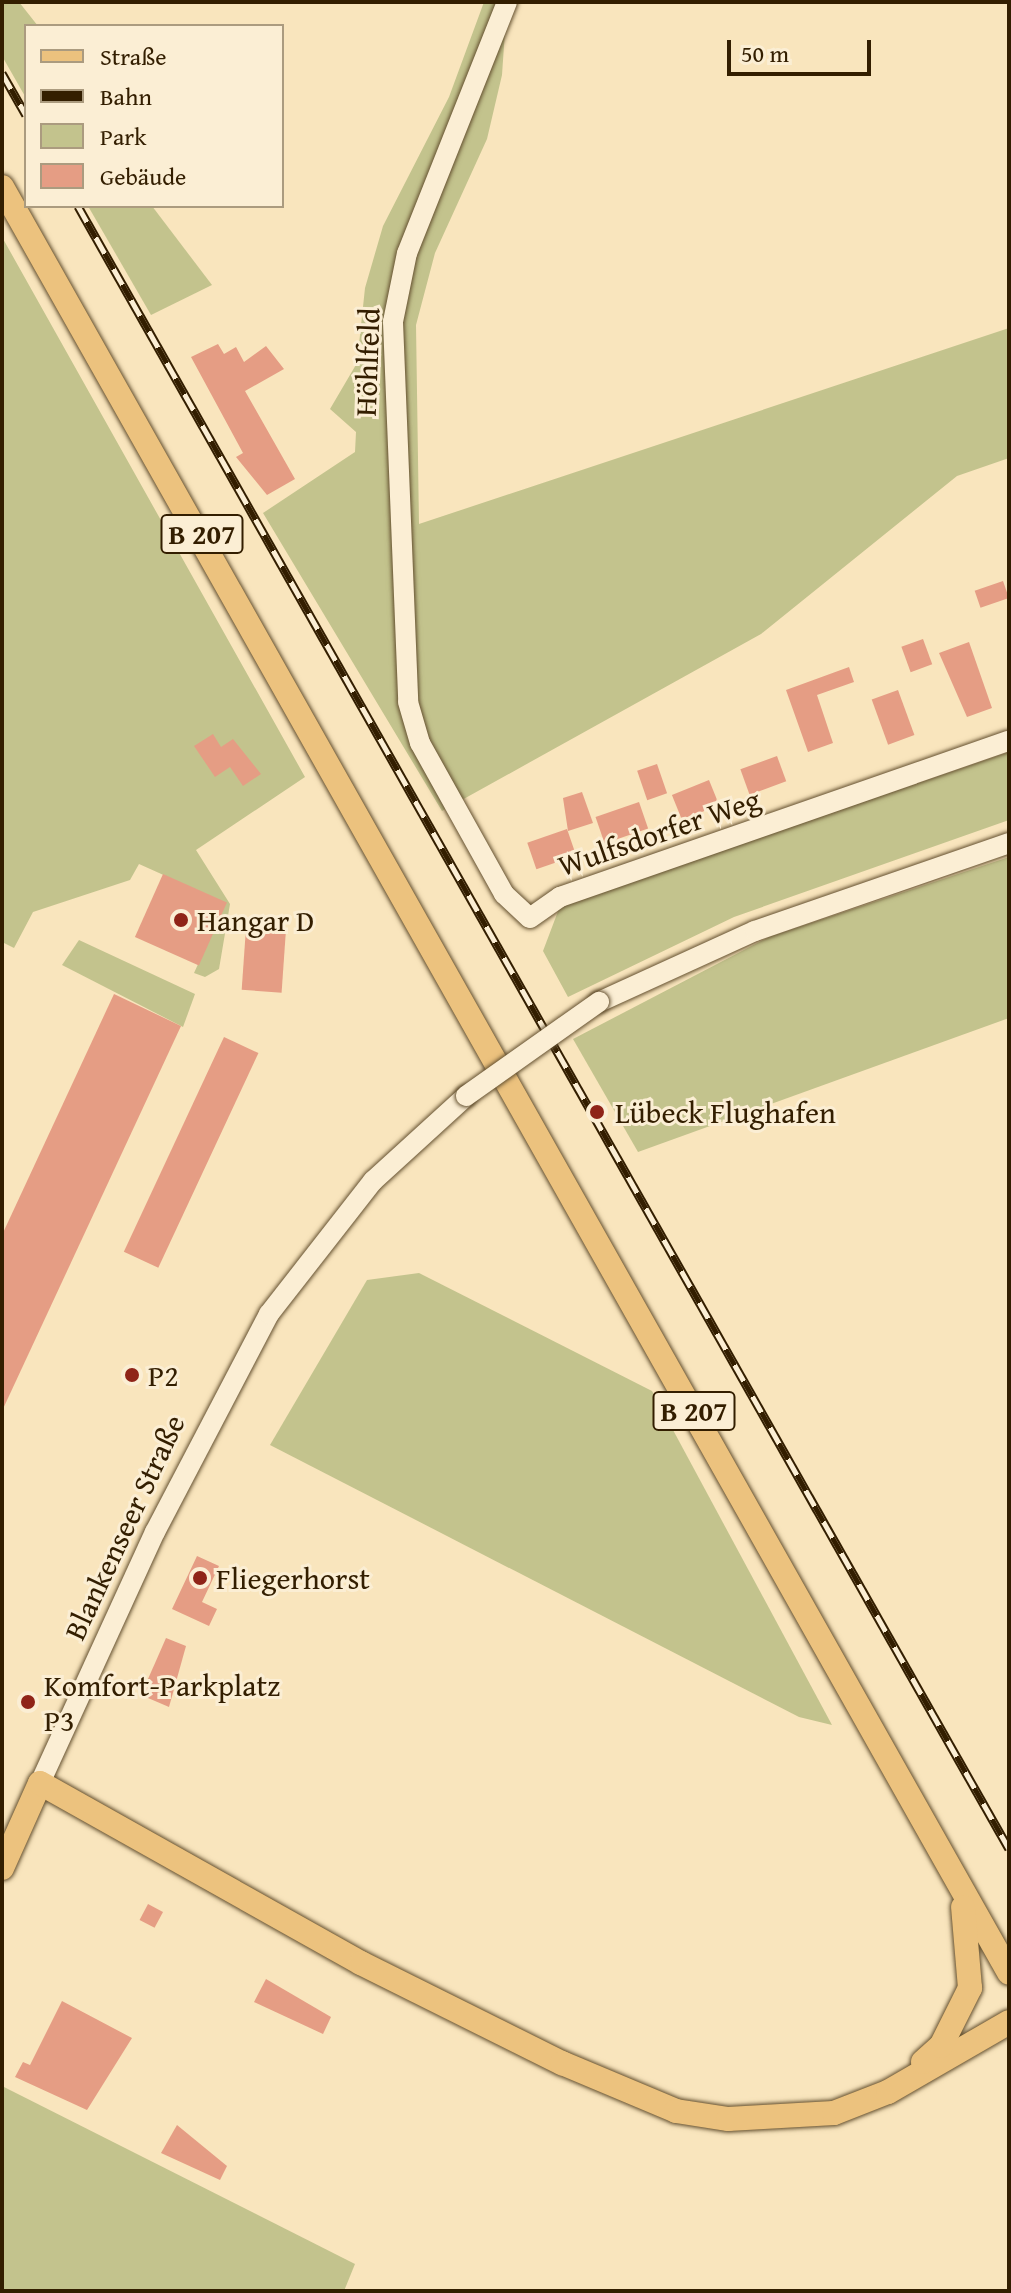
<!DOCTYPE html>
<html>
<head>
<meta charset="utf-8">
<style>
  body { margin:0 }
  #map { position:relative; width:1011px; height:2293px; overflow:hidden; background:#f9e5bd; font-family:"Gentium Book Plus",serif }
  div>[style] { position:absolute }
  .green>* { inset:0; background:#c3c38d }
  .building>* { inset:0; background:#e59d84; transform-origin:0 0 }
  .roads { filter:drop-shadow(0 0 2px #64502f) drop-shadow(0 0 2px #64502f) }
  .minor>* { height:20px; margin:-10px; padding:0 10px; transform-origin:10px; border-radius:10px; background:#fbeed4 }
  .major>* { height:24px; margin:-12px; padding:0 12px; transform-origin:12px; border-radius:12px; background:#ecc27e }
  .rail>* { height:9px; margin-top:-4.5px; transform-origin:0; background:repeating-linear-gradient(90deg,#fbeed4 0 18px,#331e00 0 36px); box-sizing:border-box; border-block:2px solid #331e00 }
  .bridges { filter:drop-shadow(0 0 2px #64502f) drop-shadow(0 0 2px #64502f) }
  .minor-bridge>* { height:20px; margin:-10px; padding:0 10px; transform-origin:10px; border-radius:10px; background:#fbeed4 }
  .dots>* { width:22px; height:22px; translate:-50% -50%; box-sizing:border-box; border:4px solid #fbeed4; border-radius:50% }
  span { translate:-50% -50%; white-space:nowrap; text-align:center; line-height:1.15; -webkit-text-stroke:6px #fbeed4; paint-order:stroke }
  .shield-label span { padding:2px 6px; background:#fbeed4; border:2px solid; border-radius:6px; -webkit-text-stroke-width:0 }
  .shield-label { font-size:28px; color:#331e00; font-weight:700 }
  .street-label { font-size:30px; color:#331e00 }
  .poi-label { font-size:30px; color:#331e00 }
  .left { translate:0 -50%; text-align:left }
  .frame { position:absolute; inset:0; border:4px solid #331e00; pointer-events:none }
  .legend { position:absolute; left:24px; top:24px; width:260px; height:184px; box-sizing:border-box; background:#fbeed4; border:2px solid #ab9b7f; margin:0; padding:10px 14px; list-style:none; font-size:24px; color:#331e00 }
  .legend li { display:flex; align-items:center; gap:16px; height:40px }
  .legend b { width:40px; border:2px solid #ab9b7f }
  .scale { position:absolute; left:727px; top:40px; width:144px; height:36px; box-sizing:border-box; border:4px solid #331e00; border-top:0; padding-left:10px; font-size:24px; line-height:28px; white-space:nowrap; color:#331e00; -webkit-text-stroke:6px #fbeed4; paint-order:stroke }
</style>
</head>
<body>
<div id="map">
  <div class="green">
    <div style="clip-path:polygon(2px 2px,19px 2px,38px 26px,26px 26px,26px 98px,2px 56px)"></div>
    <div style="clip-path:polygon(484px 2px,507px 2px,502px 75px,487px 139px,435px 253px,416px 325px,419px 524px,1009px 328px,1009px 458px,957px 476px,761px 634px,442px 811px,263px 513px,355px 452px,356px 432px,330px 409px,357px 363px,365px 288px,383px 226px,449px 97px)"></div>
    <div style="clip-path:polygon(88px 206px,152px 206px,212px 285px,151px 315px)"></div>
    <div style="clip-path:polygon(2px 237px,305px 777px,196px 850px,230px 904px,219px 969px,205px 977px,194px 973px,226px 903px,139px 864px,130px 880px,33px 912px,14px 948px,2px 942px)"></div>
    <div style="clip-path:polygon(1009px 752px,1009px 820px,734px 917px,568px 997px,543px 951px,560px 906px)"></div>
    <div style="clip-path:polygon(1009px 857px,1009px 1018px,638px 1152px,573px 1039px,769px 937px)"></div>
    <div style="clip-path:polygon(79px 940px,195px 994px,183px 1027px,62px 965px)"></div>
    <div style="clip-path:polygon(419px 1273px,652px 1391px,832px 1725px,799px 1717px,270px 1445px,367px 1280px)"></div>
    <div style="clip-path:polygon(2px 2086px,355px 2264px,344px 2291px,2px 2291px)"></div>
  </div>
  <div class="building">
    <div style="clip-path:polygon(218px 344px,224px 354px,236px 347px,244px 362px,266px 346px,284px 369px,245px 391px,295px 479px,267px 495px,236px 457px,243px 453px,191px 357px)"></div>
    <div style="left:1003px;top:581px;width:18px;height:30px;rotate:71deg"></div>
    <div style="left:923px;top:639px;width:27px;height:23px;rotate:70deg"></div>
    <div style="clip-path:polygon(969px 642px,992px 708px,967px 717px,939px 653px)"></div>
    <div style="clip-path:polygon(849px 667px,854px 682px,817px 695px,833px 743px,808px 752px,786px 690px)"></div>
    <div style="left:898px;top:690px;width:48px;height:28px;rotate:70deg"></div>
    <div style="clip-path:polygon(213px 734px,221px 747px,233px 739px,261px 774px,243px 786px,230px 767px,215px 777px,194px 746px)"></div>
    <div style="left:777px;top:756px;width:27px;height:39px;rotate:70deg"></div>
    <div style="left:657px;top:764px;width:31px;height:21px;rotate:71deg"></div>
    <div style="left:709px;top:780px;width:27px;height:40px;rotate:68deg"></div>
    <div style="clip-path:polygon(582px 792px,593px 823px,568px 831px,563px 798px)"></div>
    <div style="left:639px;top:802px;width:28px;height:46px;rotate:71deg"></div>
    <div style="left:567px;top:829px;width:28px;height:42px;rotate:71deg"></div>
    <div style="left:163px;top:874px;width:70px;height:69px;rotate:24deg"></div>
    <div style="left:246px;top:928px;width:40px;height:62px;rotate:4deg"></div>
    <div style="clip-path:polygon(114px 994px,181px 1026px,2px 1411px,2px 1235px)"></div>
    <div style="left:224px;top:1037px;width:38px;height:237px;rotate:25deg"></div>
    <div style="clip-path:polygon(197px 1556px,219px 1566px,202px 1602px,217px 1609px,209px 1626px,172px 1609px)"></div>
    <div style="clip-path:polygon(166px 1638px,186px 1646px,169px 1707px,141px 1695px)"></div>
    <div style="left:148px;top:1904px;width:17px;height:18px;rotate:28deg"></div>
    <div style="clip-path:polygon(266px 1979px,331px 2017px,323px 2034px,254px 2002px)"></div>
    <div style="clip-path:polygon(62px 2001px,132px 2038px,87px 2110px,15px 2077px,23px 2062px,30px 2065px)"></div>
    <div style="clip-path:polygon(177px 2125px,227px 2166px,220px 2180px,161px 2153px)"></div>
  </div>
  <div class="roads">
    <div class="minor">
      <div style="left:507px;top:2px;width:270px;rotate:111.7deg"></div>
      <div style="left:407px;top:253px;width:70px;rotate:101.5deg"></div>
      <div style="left:393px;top:322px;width:380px;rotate:87.7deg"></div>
      <div style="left:408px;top:702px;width:43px;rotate:73.7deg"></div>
      <div style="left:420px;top:743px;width:173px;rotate:60.9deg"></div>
      <div style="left:504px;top:894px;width:35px;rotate:43deg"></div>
      <div style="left:530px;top:918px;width:37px;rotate:-35deg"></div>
      <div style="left:560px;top:897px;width:475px;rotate:-19.2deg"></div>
      <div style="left:599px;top:1002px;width:171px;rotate:-24.5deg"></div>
      <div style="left:755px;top:931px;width:269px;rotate:-19.1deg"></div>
      <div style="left:40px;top:1783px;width:276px;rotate:-65.4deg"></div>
      <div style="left:155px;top:1532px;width:246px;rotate:-62.4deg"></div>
      <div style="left:269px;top:1314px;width:169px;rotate:-52deg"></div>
      <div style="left:373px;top:1181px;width:126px;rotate:-42.4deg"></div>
    </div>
    <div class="major">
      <div style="left:2px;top:187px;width:2050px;rotate:60.58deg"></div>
      <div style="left:2px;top:1868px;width:93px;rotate:-65.9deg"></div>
      <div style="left:40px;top:1783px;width:368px;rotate:29.3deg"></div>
      <div style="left:361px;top:1963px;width:225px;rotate:26.5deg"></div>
      <div style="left:562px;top:2063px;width:124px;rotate:22.8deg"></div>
      <div style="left:676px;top:2111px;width:53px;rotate:8.7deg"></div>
      <div style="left:728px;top:2119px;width:106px;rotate:-3.2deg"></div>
      <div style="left:834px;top:2113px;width:58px;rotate:-21.3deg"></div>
      <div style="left:888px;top:2092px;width:140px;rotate:-30deg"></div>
      <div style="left:923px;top:2062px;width:24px;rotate:-42deg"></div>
      <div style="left:941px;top:2046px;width:65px;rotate:-63.4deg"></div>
      <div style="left:970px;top:1988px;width:81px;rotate:-94.9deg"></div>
    </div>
  </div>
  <div class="rail">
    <div style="left:2px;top:73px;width:48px;rotate:60.3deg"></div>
    <div style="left:78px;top:206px;width:1888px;rotate:60.46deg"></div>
  </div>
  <div class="bridges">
    <div class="minor-bridge">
      <div style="left:466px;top:1096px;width:163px;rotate:-35.3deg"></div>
    </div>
  </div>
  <div class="dots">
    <div style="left:181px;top:920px;background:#8f2418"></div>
    <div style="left:597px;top:1112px;background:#8f2418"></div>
    <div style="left:132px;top:1375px;background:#8f2418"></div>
    <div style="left:200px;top:1578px;background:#8f2418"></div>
    <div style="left:28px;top:1702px;background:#8f2418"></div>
  </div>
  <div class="shield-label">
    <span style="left:202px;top:534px">B 207</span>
    <span style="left:694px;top:1411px">B 207</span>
  </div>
  <div class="street-label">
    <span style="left:367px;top:362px;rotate:-88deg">Höhlfeld</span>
    <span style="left:659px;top:832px;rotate:-19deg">Wulfsdorfer Weg</span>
    <span style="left:124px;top:1527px;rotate:-65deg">Blankenseer Straße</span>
  </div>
  <div class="poi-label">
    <span class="left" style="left:197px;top:920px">Hangar D</span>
    <span class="left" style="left:615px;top:1112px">Lübeck Flughafen</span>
    <span class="left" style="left:148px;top:1375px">P2</span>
    <span class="left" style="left:216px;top:1578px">Fliegerhorst</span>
    <span class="left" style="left:44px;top:1702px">Komfort-Parkplatz<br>P3</span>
  </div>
  <div class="frame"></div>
  <ul class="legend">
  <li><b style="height:10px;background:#ecc27e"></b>Straße</li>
  <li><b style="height:10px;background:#331e00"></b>Bahn</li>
  <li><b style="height:22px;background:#c3c38d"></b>Park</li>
  <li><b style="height:22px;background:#e59d84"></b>Gebäude</li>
  </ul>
  <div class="scale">50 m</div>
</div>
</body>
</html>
